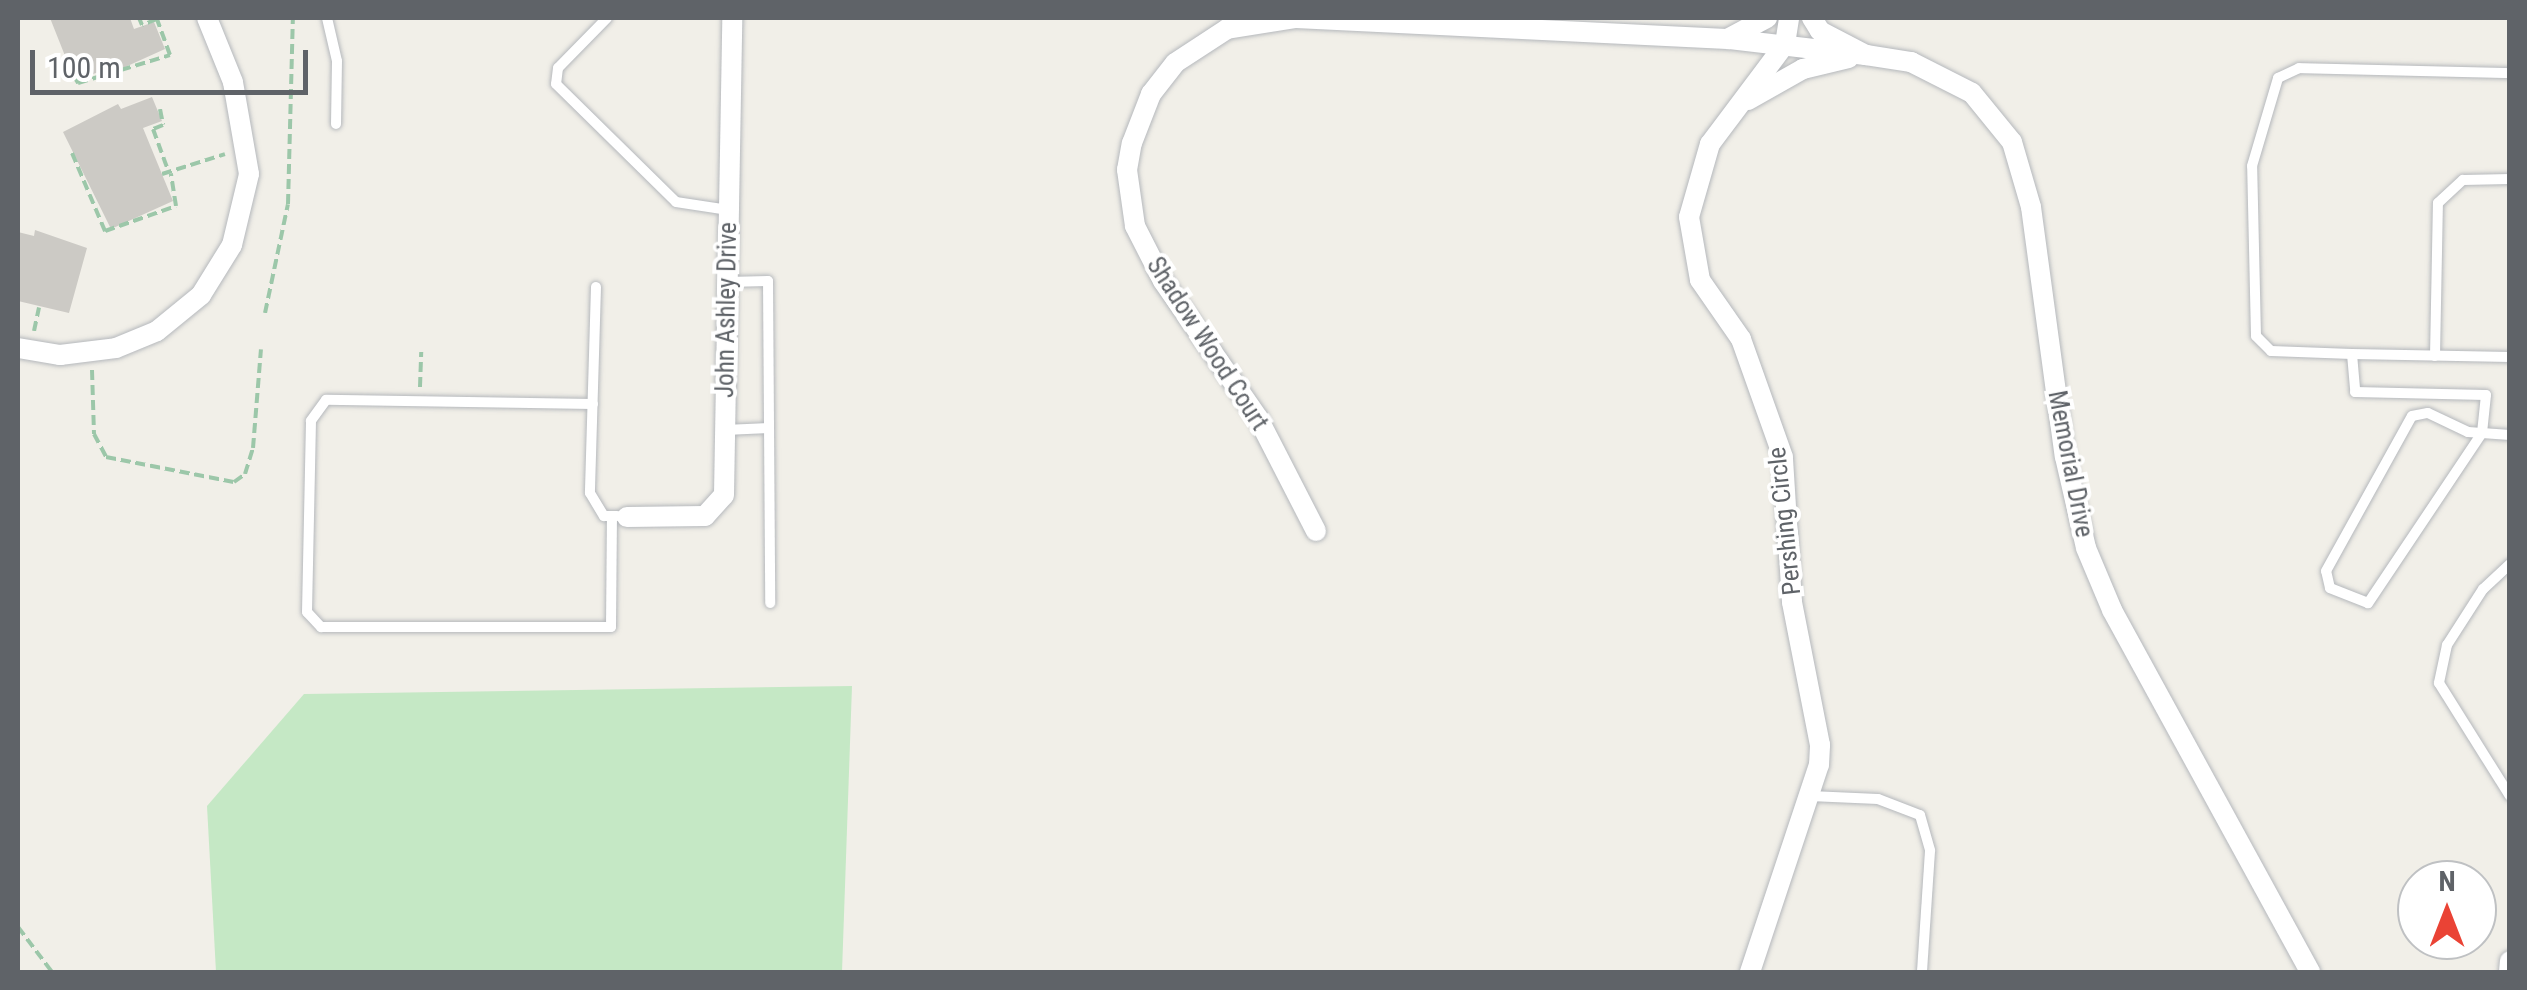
<!DOCTYPE html>
<html>
<head>
<meta charset="utf-8">
<style>
  body { margin:0 }
  #map { position:relative; width:2527px; height:990px; overflow:hidden; background:#f1efe8; font-family:"Roboto Condensed",sans-serif }
  div>[style] { position:absolute }
  .green>* { inset:0; background:#c5e8c5 }
  .building>* { inset:0; background:#cccac5 }
  .path>* { height:4px; margin-top:-2px; transform-origin:0; background:repeating-linear-gradient(90deg,#9cc7a9 0 10px,transparent 0 15px) }
  .roads { filter:drop-shadow(0 0 2px #b5b8bc) drop-shadow(0 0 2px #b5b8bc) }
  .service>* { height:10px; margin:-5px; padding:0 5px; transform-origin:5px; border-radius:5px; background:#fff }
  .minor>* { height:20px; margin:-10px; padding:0 10px; transform-origin:10px; border-radius:10px; background:#fff }
  span { translate:-50% -50%; white-space:nowrap; text-align:center; line-height:1.15; -webkit-text-stroke:8px #fff; paint-order:stroke }
  .street-label { font-size:25px; color:#5f6368 }
  .frame { position:absolute; inset:0; border:20px solid #5f6368; pointer-events:none }
  .north { position:absolute; left:2397px; top:860px; width:100px; height:100px; box-sizing:border-box; background:#fff; border:2px solid #bfc1c3; border-radius:50%; rotate:0deg; font-size:28px; font-weight:700; line-height:40px; text-align:center; color:#5f6368 }
  .north::after { content:''; display:block; margin:auto; width:35px; height:45px; background:#ea4335; clip-path:polygon(50% 0,100% 100%,50% 72%,0 100%) }
  .scale { position:absolute; left:30px; top:50px; width:278px; height:45px; box-sizing:border-box; border:5px solid #5f6368; border-top:0; padding-left:12px; font-size:30px; line-height:35px; white-space:nowrap; color:#5f6368; -webkit-text-stroke:8px #fff; paint-order:stroke }
</style>
</head>
<body>
<div id="map">
  <div class="green">
    <div style="clip-path:polygon(852px 686px,842px 972px,216px 972px,207px 806px,304px 694px)"></div>
  </div>
  <div class="building">
    <div style="clip-path:polygon(50px 18px,130px 18px,134px 29px,154px 22px,165px 49px,103px 77px,101px 71px,75px 81px)"></div>
    <div style="clip-path:polygon(152px 97px,162px 121px,143px 128px,173px 201px,111px 229px,63px 132px,118px 104px,121px 109px)"></div>
    <div style="clip-path:polygon(35px 230px,87px 248px,69px 313px,18px 301px,18px 232px,34px 236px)"></div>
  </div>
  <div class="path">
    <div style="left:65px;top:62px;width:25px;rotate:58deg"></div>
    <div style="left:78px;top:83px;width:96px;rotate:-16.9deg"></div>
    <div style="left:170px;top:55px;width:38px;rotate:-110deg"></div>
    <div style="left:157px;top:19px;width:16px;rotate:158deg"></div>
    <div style="left:142px;top:25px;width:8px;rotate:-113deg"></div>
    <div style="left:160px;top:109px;width:16px;rotate:79deg"></div>
    <div style="left:163px;top:125px;width:11px;rotate:158deg"></div>
    <div style="left:153px;top:129px;width:47px;rotate:70deg"></div>
    <div style="left:72px;top:153px;width:85px;rotate:67.1deg"></div>
    <div style="left:105px;top:231px;width:75px;rotate:-19.4deg"></div>
    <div style="left:176px;top:206px;width:33px;rotate:-99deg"></div>
    <div style="left:162px;top:174px;width:66px;rotate:-17.6deg"></div>
    <div style="left:265px;top:313px;width:111px;rotate:-78.1deg"></div>
    <div style="left:288px;top:204px;width:186px;rotate:-88.5deg"></div>
    <div style="left:34px;top:331px;width:24px;rotate:-78deg"></div>
    <div style="left:92px;top:370px;width:64px;rotate:88.2deg"></div>
    <div style="left:94px;top:434px;width:26px;rotate:62deg"></div>
    <div style="left:106px;top:457px;width:130px;rotate:11.1deg"></div>
    <div style="left:234px;top:482px;width:14px;rotate:-36deg"></div>
    <div style="left:245px;top:474px;width:27px;rotate:-73deg"></div>
    <div style="left:253px;top:448px;width:99px;rotate:-85.4deg"></div>
    <div style="left:420px;top:387px;width:35px;rotate:-88deg"></div>
    <div style="left:18px;top:927px;width:56px;rotate:52.9deg"></div>
  </div>
  <div class="roads">
    <div class="service">
      <div style="left:327px;top:18px;width:44px;rotate:76.9deg"></div>
      <div style="left:337px;top:61px;width:63px;rotate:90.9deg"></div>
      <div style="left:607px;top:18px;width:70px;rotate:134.4deg"></div>
      <div style="left:558px;top:68px;width:16px;rotate:97deg"></div>
      <div style="left:556px;top:84px;width:168px;rotate:44.5deg"></div>
      <div style="left:676px;top:202px;width:53px;rotate:8.7deg"></div>
      <div style="left:727px;top:282px;width:41px;rotate:-1.4deg"></div>
      <div style="left:768px;top:281px;width:322px;rotate:89.6deg"></div>
      <div style="left:596px;top:287px;width:206px;rotate:91.7deg"></div>
      <div style="left:590px;top:493px;width:27px;rotate:59deg"></div>
      <div style="left:604px;top:516px;width:13px"></div>
      <div style="left:2352px;top:354px;width:81px;rotate:-177.9deg"></div>
      <div style="left:2271px;top:351px;width:21px;rotate:-135deg"></div>
      <div style="left:2256px;top:336px;width:170px;rotate:-91.3deg"></div>
      <div style="left:2252px;top:166px;width:92px;rotate:-73.5deg"></div>
      <div style="left:2278px;top:78px;width:23px;rotate:-25deg"></div>
      <div style="left:2299px;top:68px;width:211px;rotate:1.4deg"></div>
      <div style="left:2435px;top:356px;width:153px;rotate:-88.9deg"></div>
      <div style="left:2438px;top:203px;width:34px;rotate:-43deg"></div>
      <div style="left:2463px;top:180px;width:47px;rotate:-1.2deg"></div>
      <div style="left:2510px;top:357px;width:158px;rotate:-178.9deg"></div>
      <div style="left:2352px;top:354px;width:38px;rotate:85deg"></div>
      <div style="left:2355px;top:392px;width:131px;rotate:1.3deg"></div>
      <div style="left:2486px;top:395px;width:38px;rotate:96deg"></div>
      <div style="left:2482px;top:433px;width:205px;rotate:123.8deg"></div>
      <div style="left:2368px;top:603px;width:41px;rotate:-158.5deg"></div>
      <div style="left:2330px;top:588px;width:17px;rotate:-103deg"></div>
      <div style="left:2326px;top:571px;width:177px;rotate:-61deg"></div>
      <div style="left:2412px;top:416px;width:16px;rotate:-11deg"></div>
      <div style="left:2428px;top:413px;width:44px;rotate:25.4deg"></div>
      <div style="left:2468px;top:432px;width:42px;rotate:4.1deg"></div>
      <div style="left:593px;top:404px;width:267px;rotate:-179.1deg"></div>
      <div style="left:326px;top:400px;width:26px;rotate:126deg"></div>
      <div style="left:311px;top:421px;width:191px;rotate:91.2deg"></div>
      <div style="left:307px;top:612px;width:21px;rotate:47deg"></div>
      <div style="left:321px;top:627px;width:290px"></div>
      <div style="left:611px;top:627px;width:111px;rotate:-89.5deg"></div>
      <div style="left:725px;top:430px;width:44px;rotate:-2.6deg"></div>
      <div style="left:2510px;top:564px;width:37px;rotate:137deg"></div>
      <div style="left:2483px;top:589px;width:67px;rotate:122.7deg"></div>
      <div style="left:2447px;top:645px;width:39px;rotate:102deg"></div>
      <div style="left:2439px;top:683px;width:133px;rotate:57.9deg"></div>
      <div style="left:1810px;top:796px;width:68px;rotate:2.5deg"></div>
      <div style="left:1878px;top:799px;width:45px;rotate:20.9deg"></div>
      <div style="left:1920px;top:815px;width:37px;rotate:74deg"></div>
      <div style="left:1930px;top:851px;width:121px;rotate:93.8deg"></div>
    </div>
    <div class="minor">
      <div style="left:1812px;top:18px;width:15px;rotate:58deg"></div>
      <div style="left:1820px;top:31px;width:52px;rotate:27.6deg"></div>
      <div style="left:1866px;top:55px;width:46px;rotate:8.8deg"></div>
      <div style="left:1911px;top:62px;width:68px;rotate:26.9deg"></div>
      <div style="left:1972px;top:93px;width:63px;rotate:50.8deg"></div>
      <div style="left:2012px;top:142px;width:68px;rotate:73.7deg"></div>
      <div style="left:2031px;top:207px;width:252px;rotate:82.3deg"></div>
      <div style="left:2065px;top:457px;width:93px;rotate:77deg"></div>
      <div style="left:2086px;top:548px;width:67px;rotate:67.2deg"></div>
      <div style="left:2112px;top:610px;width:413px;rotate:61.3deg"></div>
      <div style="left:1729px;top:38px;width:43px;rotate:-27.8deg"></div>
      <div style="left:1748px;top:100px;width:63px;rotate:-29.4deg"></div>
      <div style="left:1803px;top:69px;width:47px;rotate:-13.4deg"></div>
      <div style="left:18px;top:348px;width:43px;rotate:9.5deg"></div>
      <div style="left:60px;top:355px;width:56px;rotate:-7.1deg"></div>
      <div style="left:116px;top:348px;width:44px;rotate:-22.5deg"></div>
      <div style="left:157px;top:331px;width:57px;rotate:-39.3deg"></div>
      <div style="left:201px;top:295px;width:59px;rotate:-58.2deg"></div>
      <div style="left:232px;top:245px;width:73px;rotate:-76.5deg"></div>
      <div style="left:249px;top:174px;width:93px;rotate:-99.9deg"></div>
      <div style="left:233px;top:82px;width:69px;rotate:-112.1deg"></div>
      <div style="left:627px;top:517px;width:78px;rotate:-0.7deg"></div>
      <div style="left:705px;top:516px;width:28px;rotate:-48deg"></div>
      <div style="left:724px;top:495px;width:477px;rotate:-89deg"></div>
      <div style="left:1316px;top:531px;width:127px;rotate:-117.2deg"></div>
      <div style="left:1258px;top:418px;width:167px;rotate:-124.7deg"></div>
      <div style="left:1163px;top:281px;width:62px;rotate:-117deg"></div>
      <div style="left:1135px;top:226px;width:57px;rotate:-98.1deg"></div>
      <div style="left:1127px;top:170px;width:27px;rotate:-80deg"></div>
      <div style="left:1132px;top:143px;width:53px;rotate:-68.8deg"></div>
      <div style="left:1151px;top:94px;width:39px;rotate:-52deg"></div>
      <div style="left:1175px;top:63px;width:62px;rotate:-33.2deg"></div>
      <div style="left:1227px;top:29px;width:70px;rotate:-9.1deg"></div>
      <div style="left:1296px;top:18px;width:434px;rotate:2.8deg"></div>
      <div style="left:1729px;top:39px;width:138px;rotate:6.7deg"></div>
      <div style="left:1750px;top:972px;width:218px;rotate:-71.6deg"></div>
      <div style="left:1819px;top:765px;width:20px;rotate:-87deg"></div>
      <div style="left:1820px;top:745px;width:146px;rotate:-101.1deg"></div>
      <div style="left:1792px;top:602px;width:145px;rotate:-93.6deg"></div>
      <div style="left:1783px;top:457px;width:125px;rotate:-109.6deg"></div>
      <div style="left:1741px;top:339px;width:72px;rotate:-124.8deg"></div>
      <div style="left:1700px;top:280px;width:64px;rotate:-99.9deg"></div>
      <div style="left:1689px;top:217px;width:76px;rotate:-74deg"></div>
      <div style="left:1710px;top:144px;width:125px;rotate:-53.1deg"></div>
      <div style="left:1785px;top:44px;width:26px;rotate:-81deg"></div>
      <div style="left:2509px;top:972px;width:11px;rotate:-85deg"></div>
    </div>
  </div>
  <div class="street-label">
    <span style="left:727px;top:310px;rotate:-89deg">John Ashley Drive</span>
    <span style="left:1207px;top:344px;rotate:57deg">Shadow Wood Court</span>
    <span style="left:2070px;top:464px;rotate:79deg">Memorial Drive</span>
    <span style="left:1785px;top:521px;rotate:-96deg">Pershing Circle</span>
  </div>
  <div class="frame"></div>
  <div class="north">N</div>
  <div class="scale">100 m</div>
</div>
</body>
</html>
